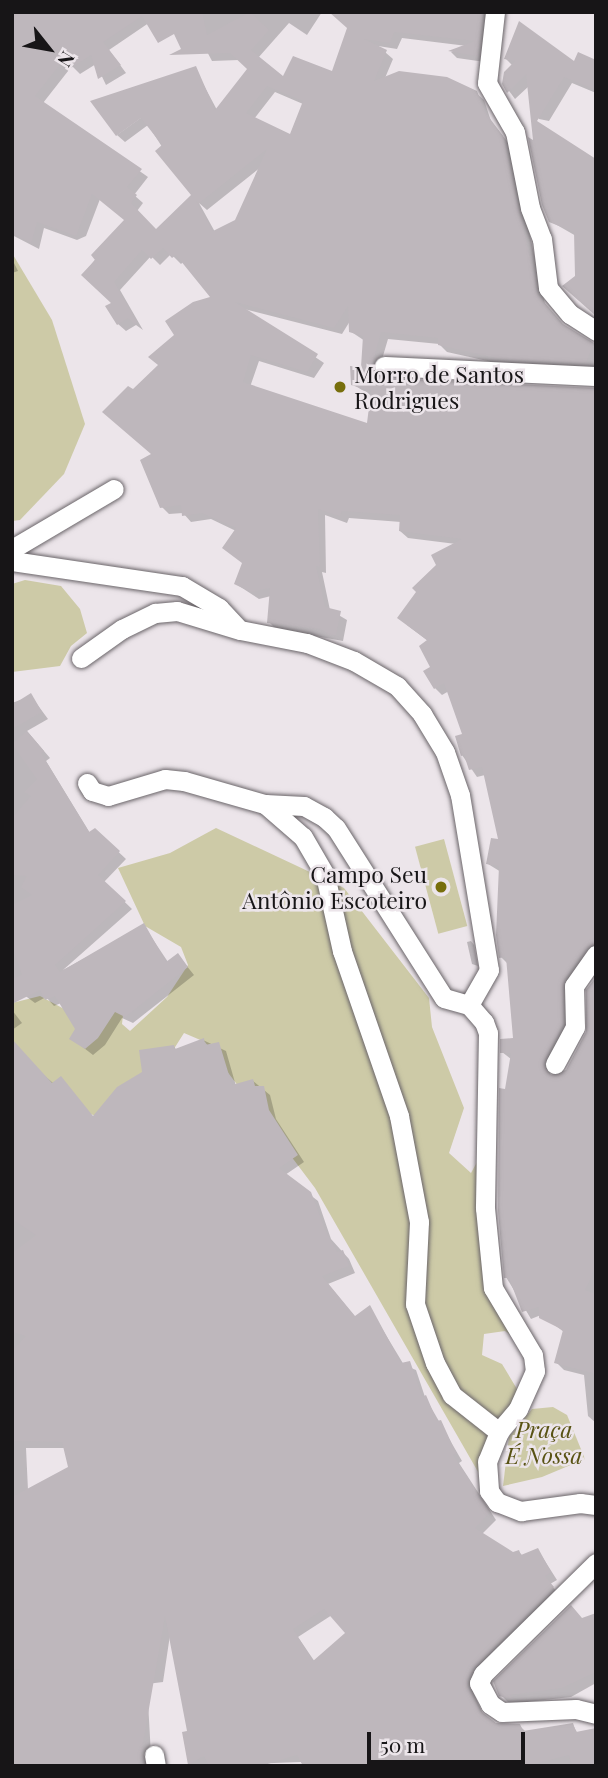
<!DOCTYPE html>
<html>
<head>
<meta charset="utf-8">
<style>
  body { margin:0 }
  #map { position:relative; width:608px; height:1778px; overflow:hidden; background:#ece5ea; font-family:"Playfair Display",serif }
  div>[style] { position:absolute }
  .green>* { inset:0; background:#cdcaa7; transform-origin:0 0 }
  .shadow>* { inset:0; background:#0003 }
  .building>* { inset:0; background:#beb7bc }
  .roads { filter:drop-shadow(0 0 2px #6a6569) drop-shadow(0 0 2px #6a6569) }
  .minor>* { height:19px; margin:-9.5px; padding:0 9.5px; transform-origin:9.5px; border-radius:9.5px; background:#fff }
  .dots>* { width:19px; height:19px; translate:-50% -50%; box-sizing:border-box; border:4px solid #ece5ea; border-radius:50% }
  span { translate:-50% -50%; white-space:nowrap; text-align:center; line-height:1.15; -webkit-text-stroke:5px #ece5ea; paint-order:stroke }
  .poi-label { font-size:23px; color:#171517 }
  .left { translate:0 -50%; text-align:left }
  .right { translate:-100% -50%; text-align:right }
  .park-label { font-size:23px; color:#585213; font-style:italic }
  .frame { position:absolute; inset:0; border:14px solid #171517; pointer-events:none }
  .north { position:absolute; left:14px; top:14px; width:70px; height:70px; -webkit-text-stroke:5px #ece5ea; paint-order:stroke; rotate:121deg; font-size:19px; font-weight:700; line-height:28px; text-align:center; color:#171517 }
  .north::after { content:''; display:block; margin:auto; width:24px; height:32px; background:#171517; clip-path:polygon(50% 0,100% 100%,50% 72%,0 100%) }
  .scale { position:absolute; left:367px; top:1732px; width:158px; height:32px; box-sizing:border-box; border:4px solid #171517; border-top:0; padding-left:9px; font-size:21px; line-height:24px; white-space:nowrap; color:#171517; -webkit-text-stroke:5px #ece5ea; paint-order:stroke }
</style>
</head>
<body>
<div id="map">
  <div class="green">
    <div style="clip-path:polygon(12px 253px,52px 320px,85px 424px,64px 474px,20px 520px,12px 521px)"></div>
    <div style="clip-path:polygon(25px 580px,61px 586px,80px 609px,87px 633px,71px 646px,60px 666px,12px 672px,12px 584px)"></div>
    <div style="clip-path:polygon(216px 828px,344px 888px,429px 998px,432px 1027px,464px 1108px,449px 1153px,471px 1173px,482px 1153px,494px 1262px,519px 1341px,505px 1331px,484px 1334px,482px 1355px,502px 1364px,523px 1399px,481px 1477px,315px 1188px,205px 1042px,184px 1033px,158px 1074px,102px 1119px,75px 1107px,20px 1054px,12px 1038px,12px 1003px,40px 996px,79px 1017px,113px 995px,123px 1015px,122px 1024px,130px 1031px,167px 997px,188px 965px,181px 947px,145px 926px,118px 868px,170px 853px)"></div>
    <div style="left:444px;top:839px;width:90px;height:30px;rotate:75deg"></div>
    <div style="clip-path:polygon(553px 1407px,567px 1415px,585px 1459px,542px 1477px,503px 1486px,509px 1437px,532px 1409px)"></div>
  </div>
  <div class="shadow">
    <div style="clip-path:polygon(evenodd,12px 12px,159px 16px,109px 50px,126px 73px,106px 85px,96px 64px,80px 74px,72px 66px,43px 103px,148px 177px,134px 195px,143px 203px,137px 211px,156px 231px,193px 195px,148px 125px,125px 142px,117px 135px,199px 76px,217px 110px,249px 70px,239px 60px,212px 61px,186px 12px,322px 12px,307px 35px,289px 23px,258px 58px,284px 78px,333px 73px,349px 28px,331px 12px,493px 12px,485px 62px,457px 58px,451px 52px,467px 46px,402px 38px,397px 49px,378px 46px,393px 59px,385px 78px,476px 93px,484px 100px,491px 121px,510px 145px,545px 304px,564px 327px,596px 345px,596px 370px,510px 366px,447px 352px,439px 344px,388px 339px,378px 373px,381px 379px,596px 390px,596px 954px,571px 987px,569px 1032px,549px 1072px,552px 1076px,567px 1072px,588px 1033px,596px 979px,596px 1423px,588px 1416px,584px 1375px,564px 1370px,556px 1362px,564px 1332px,541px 1315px,531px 1319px,506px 1277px,506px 1090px,511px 1059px,502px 1052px,515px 1039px,508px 964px,501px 957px,501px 872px,488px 864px,500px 841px,485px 775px,477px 777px,462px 755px,464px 735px,449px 691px,442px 695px,435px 688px,428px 641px,407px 625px,456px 544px,408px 538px,400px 531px,401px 522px,349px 518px,347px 523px,325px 515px,326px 573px,322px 572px,330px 610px,347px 620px,343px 641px,276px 629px,269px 622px,271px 596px,259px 599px,236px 584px,243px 564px,236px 531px,211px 519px,191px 522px,183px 513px,169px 514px,162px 507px,153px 455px,133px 391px,160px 366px,213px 298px,184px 261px,181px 264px,171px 254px,160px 265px,151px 256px,120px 290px,143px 330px,136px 325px,126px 331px,118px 324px,113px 304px,83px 275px,126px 220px,100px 199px,86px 236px,77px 240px,44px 228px,39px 249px,12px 235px,12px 12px,275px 92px,303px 104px,291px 136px,254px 119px,275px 92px,12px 12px,261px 167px,236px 221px,215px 232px,199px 203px,207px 210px,261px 167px,12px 12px,244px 309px,342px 334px,350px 321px,350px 331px,365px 341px,363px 369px,352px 384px,372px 396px,368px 426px,250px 387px,259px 361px,314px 378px,324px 363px,244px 309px)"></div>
    <div style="clip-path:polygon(506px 59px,596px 62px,596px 93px,572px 83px,549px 121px,539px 119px,532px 111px,529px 86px,515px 99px,504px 84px,513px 66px)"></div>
    <div style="clip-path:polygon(596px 206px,577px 277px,576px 236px,550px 221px)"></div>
    <div style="clip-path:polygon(12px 259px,18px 271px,12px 273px)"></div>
    <div style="clip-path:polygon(31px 696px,48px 719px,27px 731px,50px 758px,46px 761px,90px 833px,95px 830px,126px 859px,104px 882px,132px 909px,63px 970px,144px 926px,168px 962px,178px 955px,194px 975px,133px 1023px,122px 1018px,105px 1045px,93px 1055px,71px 1038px,77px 1029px,61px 1003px,54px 1006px,46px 997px,35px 1003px,12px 986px,12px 826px,18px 820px,12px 815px,12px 703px)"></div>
    <div style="clip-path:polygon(471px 941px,474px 945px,478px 966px,472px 964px,467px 942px)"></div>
    <div style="clip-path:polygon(12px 1010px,22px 1023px,12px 1030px)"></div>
    <div style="clip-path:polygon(evenodd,203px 1040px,226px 1051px,236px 1086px,253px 1081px,270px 1095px,276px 1119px,304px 1162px,285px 1175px,318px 1201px,331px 1239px,349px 1259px,355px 1273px,328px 1284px,356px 1318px,369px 1307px,404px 1365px,416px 1370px,425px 1397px,462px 1461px,459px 1463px,496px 1520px,482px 1534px,513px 1554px,519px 1552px,523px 1556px,538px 1550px,557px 1580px,550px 1584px,560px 1595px,473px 1692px,484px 1716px,495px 1724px,519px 1725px,526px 1732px,573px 1725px,596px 1766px,305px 1766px,301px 1762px,190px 1766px,184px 1734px,189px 1733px,170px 1635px,163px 1682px,147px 1684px,151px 1755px,146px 1766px,12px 1766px,12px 1048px,94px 1118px,174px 1047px,177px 1050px,203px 1040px,26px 1448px,65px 1448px,70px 1468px,28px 1490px,26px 1448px,203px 1040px,332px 1615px,348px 1633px,315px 1662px,298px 1637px,332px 1615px)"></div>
    <div style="clip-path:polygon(596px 1615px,596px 1683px,571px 1697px,518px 1703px,510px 1704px,501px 1695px,583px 1620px)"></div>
  </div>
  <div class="building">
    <div style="clip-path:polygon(evenodd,12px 12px,202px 12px,207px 35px,250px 12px,269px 30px,251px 50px,283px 76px,293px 56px,332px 71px,347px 28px,329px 12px,483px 12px,478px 56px,448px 51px,475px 41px,394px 32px,390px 43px,364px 39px,387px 50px,374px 81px,399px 71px,447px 77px,477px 91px,485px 112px,503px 136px,538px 295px,563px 324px,594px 343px,586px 363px,502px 359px,438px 345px,438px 338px,381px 332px,372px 366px,383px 378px,596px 388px,596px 943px,586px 948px,564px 980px,563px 1024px,543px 1064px,550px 1075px,566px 1070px,586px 1032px,586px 990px,596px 977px,596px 1267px,585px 1290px,596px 1294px,596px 1374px,554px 1363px,563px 1330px,539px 1318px,539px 1307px,522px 1312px,509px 1278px,504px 1278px,498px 1211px,499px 1088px,505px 1089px,511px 1053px,500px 1053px,500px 1039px,513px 1038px,506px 957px,499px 958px,496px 935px,499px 866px,486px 864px,491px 838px,498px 839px,482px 767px,469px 770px,464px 755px,461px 756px,455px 736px,462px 734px,444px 683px,434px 689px,423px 671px,430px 667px,419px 646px,427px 640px,397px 618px,416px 592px,412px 588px,436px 565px,431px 555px,462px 539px,399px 531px,400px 515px,342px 511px,340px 516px,318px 509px,320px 567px,316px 566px,325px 607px,341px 611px,336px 635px,329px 635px,321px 629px,267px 623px,270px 588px,251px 592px,234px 584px,242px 563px,222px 548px,236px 528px,202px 513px,182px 516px,181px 505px,160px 508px,140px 460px,151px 454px,102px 412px,128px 386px,133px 389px,158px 365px,148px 357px,174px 335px,165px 321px,193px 302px,210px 297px,176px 255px,172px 258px,163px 248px,151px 259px,142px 250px,114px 282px,137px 322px,134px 324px,128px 318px,117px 325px,105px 306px,111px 303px,81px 275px,95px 260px,91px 255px,124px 220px,92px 194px,76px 236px,37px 222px,31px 243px,12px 233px,12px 12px,142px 16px,158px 43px,174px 34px,181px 49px,169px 55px,230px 53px,247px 69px,215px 110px,196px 66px,90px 101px,116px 136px,141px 118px,162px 145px,155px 151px,191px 195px,156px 229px,131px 203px,137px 195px,127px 187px,142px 169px,35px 96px,65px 58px,71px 68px,91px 55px,98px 79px,121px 65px,103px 42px,142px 16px,12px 12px,267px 86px,303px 101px,290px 134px,246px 113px,267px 86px,12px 12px,267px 149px,235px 220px,213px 231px,196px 201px,198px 204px,267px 149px,12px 12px,235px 302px,334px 328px,348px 306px,349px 332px,363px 336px,361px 367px,350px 366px,351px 385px,371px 391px,367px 423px,243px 382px,251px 355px,307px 372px,318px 354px,235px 302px)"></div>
    <div style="clip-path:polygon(519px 21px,574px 61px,578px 52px,596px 60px,596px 90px,564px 77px,537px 121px,596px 159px,596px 316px,562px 286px,575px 276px,574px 232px,549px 222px,542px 205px,528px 137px,533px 140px,526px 74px,507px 93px,502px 84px,504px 72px,515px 61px,504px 59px)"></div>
    <div style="clip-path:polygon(31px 693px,42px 712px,12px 729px,12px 705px)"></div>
    <div style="clip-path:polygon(27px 731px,44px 751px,41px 753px,89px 832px,95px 828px,120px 851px,98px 875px,126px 901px,55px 965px,60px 972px,144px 923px,166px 962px,178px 953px,188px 967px,125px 1017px,115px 1012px,98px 1038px,85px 1049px,69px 1039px,75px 1029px,55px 996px,45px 1000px,40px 990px,12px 1004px,12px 979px,22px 975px,12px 946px,12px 905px,32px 895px,21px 887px,27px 876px,12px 875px,12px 818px,31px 796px,24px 792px,37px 779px,12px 744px)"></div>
    <div style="clip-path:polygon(evenodd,204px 1038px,205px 1045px,219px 1042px,232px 1085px,253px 1079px,255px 1086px,264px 1086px,269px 1110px,298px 1155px,279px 1168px,311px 1192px,325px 1230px,337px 1252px,343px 1250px,349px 1266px,322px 1276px,355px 1316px,370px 1305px,401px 1363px,410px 1361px,422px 1397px,426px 1395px,437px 1421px,441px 1420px,456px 1453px,453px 1455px,490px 1512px,475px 1528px,513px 1552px,519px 1550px,521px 1555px,538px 1548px,551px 1572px,545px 1576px,554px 1587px,472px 1669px,467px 1684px,479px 1710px,496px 1723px,520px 1724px,523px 1731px,573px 1723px,576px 1732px,596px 1728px,596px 1766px,572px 1766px,569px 1755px,526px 1766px,303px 1766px,297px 1755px,261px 1766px,209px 1766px,204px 1756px,188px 1765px,182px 1732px,187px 1731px,165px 1616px,139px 1766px,12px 1766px,16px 1701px,12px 1693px,20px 1669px,12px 1669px,12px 1497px,68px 1467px,62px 1442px,12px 1441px,17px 1374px,12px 1351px,26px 1336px,12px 1332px,12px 1253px,36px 1235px,12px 1219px,12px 1039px,52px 1083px,61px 1076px,93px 1116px,117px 1087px,142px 1072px,139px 1050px,174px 1045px,175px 1049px,204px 1038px,324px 1609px,345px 1633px,313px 1661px,293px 1629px,324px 1609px)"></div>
    <div style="clip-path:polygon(571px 1605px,582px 1618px,596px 1613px,596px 1672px,562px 1688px,510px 1695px,512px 1699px,499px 1696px,493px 1681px)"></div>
  </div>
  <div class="roads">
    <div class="minor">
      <div style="left:495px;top:12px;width:71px;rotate:96.4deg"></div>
      <div style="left:487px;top:83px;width:56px;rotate:60.3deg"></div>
      <div style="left:515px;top:132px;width:77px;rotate:78.8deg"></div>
      <div style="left:530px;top:208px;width:33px;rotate:69deg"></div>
      <div style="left:542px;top:239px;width:49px;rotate:83deg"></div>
      <div style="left:548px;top:288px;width:34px;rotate:50deg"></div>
      <div style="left:570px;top:314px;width:31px;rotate:33deg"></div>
      <div style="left:384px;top:366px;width:212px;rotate:2.7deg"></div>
      <div style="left:12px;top:549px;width:118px;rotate:-30.5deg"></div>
      <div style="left:12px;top:561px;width:172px;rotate:8.4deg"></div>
      <div style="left:182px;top:586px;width:43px;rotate:30.7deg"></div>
      <div style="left:219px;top:608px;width:26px;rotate:47deg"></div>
      <div style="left:81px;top:658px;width:50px;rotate:-35.3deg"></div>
      <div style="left:122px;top:629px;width:37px;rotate:-26deg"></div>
      <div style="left:155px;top:613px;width:22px;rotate:-5deg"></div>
      <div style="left:177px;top:611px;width:66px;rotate:16.8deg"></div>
      <div style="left:240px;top:630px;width:68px;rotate:11deg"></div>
      <div style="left:307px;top:643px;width:50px;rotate:21deg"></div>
      <div style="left:354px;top:661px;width:50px;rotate:30.2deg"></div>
      <div style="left:397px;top:686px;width:38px;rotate:48deg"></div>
      <div style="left:422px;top:714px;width:44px;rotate:58.8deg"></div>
      <div style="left:445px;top:752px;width:46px;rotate:70.8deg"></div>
      <div style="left:460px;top:795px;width:177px;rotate:80.6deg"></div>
      <div style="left:489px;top:970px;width:40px;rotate:119.7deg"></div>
      <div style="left:87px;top:783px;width:9px;rotate:58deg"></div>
      <div style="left:92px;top:791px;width:17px;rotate:17deg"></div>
      <div style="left:108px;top:796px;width:59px;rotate:-16.6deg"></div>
      <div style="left:165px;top:779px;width:19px;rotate:6deg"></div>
      <div style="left:184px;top:781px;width:84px;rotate:15.9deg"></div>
      <div style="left:265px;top:804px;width:39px;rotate:3deg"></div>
      <div style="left:304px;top:806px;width:23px;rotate:29deg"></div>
      <div style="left:324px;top:817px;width:16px;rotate:43deg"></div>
      <div style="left:336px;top:828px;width:201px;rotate:57.6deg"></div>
      <div style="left:444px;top:998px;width:26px;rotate:16deg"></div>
      <div style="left:469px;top:1005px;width:23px;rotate:49deg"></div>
      <div style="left:484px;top:1022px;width:12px;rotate:70deg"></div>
      <div style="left:488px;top:1033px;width:175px;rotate:91deg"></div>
      <div style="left:485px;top:1208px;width:80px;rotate:84.3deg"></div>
      <div style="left:493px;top:1288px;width:78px;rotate:59.2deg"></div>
      <div style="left:533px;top:1355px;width:16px;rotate:83deg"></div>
      <div style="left:535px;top:1371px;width:42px;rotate:114.1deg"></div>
      <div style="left:518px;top:1409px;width:30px;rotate:130deg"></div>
      <div style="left:499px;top:1432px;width:31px;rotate:112deg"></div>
      <div style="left:487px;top:1461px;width:30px;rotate:86deg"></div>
      <div style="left:489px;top:1491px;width:14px;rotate:54deg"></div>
      <div style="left:497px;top:1502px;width:26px;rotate:21deg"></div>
      <div style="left:521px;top:1511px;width:60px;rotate:-7.7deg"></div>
      <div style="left:580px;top:1503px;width:16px;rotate:7deg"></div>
      <div style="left:265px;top:804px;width:50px;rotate:41deg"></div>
      <div style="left:303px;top:837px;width:44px;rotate:59.9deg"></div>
      <div style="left:325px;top:875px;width:78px;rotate:77.4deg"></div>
      <div style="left:342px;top:951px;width:175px;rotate:70.9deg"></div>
      <div style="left:399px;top:1116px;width:108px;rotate:79.3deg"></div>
      <div style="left:419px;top:1222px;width:82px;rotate:92.8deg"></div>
      <div style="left:415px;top:1304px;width:62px;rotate:71.3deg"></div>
      <div style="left:435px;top:1363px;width:36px;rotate:62deg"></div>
      <div style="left:452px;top:1395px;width:60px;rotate:38.2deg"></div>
      <div style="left:555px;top:1064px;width:42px;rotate:-61.6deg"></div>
      <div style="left:575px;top:1027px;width:41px;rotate:-91.4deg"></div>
      <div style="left:574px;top:986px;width:38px;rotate:-55deg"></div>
      <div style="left:596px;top:1563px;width:158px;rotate:135.5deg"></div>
      <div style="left:483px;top:1674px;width:10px;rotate:114deg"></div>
      <div style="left:479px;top:1683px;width:24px;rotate:62deg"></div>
      <div style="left:490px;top:1704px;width:14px;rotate:34deg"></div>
      <div style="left:502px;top:1712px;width:74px;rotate:-2.3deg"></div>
      <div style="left:576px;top:1709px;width:21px;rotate:14deg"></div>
      <div style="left:154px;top:1755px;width:11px;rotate:80deg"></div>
    </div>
  </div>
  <div class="dots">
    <div style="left:340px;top:387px;background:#776e0c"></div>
    <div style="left:441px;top:887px;background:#776e0c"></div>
  </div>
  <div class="poi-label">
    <span class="left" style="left:354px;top:387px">Morro de Santos<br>Rodrigues</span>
    <span class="right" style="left:427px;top:887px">Campo Seu<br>Antônio Escoteiro</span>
  </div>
  <div class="park-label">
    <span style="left:544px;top:1442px">Praça<br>É Nossa</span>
  </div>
  <div class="frame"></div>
  <div class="north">N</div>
  <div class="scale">50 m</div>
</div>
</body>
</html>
